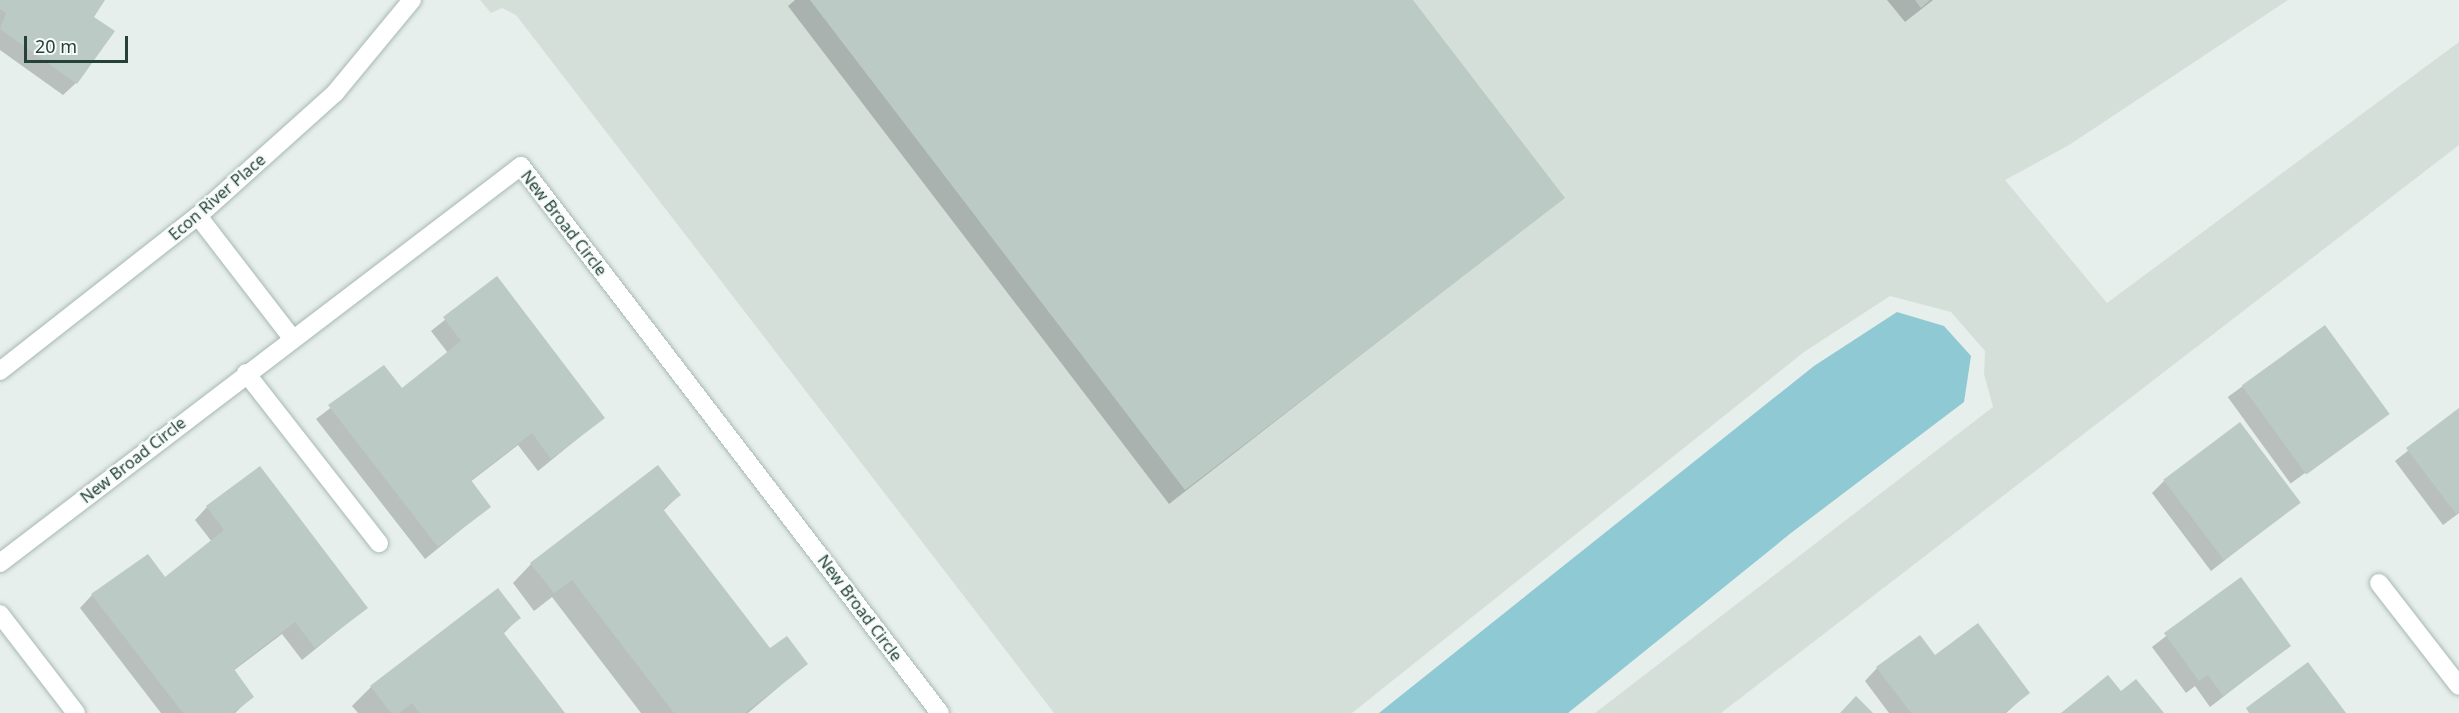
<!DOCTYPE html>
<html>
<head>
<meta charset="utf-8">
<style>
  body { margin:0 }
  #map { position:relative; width:2459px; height:713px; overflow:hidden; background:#e6efeb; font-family:"Noto Sans",sans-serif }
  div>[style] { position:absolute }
  .built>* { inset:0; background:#d4dfda }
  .water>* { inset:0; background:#8ec9d4 }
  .shadow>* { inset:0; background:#0003; transform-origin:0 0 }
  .building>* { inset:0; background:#bbcac4; transform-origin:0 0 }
  .roads { filter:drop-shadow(0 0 2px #a8b8b2) drop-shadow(0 0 2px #a8b8b2) }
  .minor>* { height:18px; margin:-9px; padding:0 9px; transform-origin:9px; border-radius:9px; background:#fff }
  span { translate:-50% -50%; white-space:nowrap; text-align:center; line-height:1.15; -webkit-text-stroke:5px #f7fbf9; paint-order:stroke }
  .street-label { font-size:16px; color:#24423a }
  .scale { position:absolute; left:24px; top:36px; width:104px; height:27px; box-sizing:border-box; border:3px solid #24423a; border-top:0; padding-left:8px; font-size:18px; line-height:21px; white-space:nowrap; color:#24423a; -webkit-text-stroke:4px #f7fbf9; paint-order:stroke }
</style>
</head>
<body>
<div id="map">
  <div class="built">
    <div style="clip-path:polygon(480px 0,2288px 0,2069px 145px,2005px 180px,2107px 303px,2459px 42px,2459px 145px,1721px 713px,1595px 713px,1993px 407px,1984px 374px,1985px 351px,1951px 312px,1890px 296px,1804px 352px,1352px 713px,1054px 713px,516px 15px,502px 8px,491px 13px)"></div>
  </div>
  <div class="water">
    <div style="clip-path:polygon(1897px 312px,1944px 326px,1971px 356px,1964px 402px,1791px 533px,1568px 713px,1379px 713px,1814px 366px)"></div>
  </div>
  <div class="shadow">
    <div style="clip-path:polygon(0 0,104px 0,92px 17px,76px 83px,63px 95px,0 50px)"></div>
    <div style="clip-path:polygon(795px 0,1411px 0,1563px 198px,1169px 504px,788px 6px)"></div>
    <div style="clip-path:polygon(1887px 0,1933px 0,1905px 22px)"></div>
    <div style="clip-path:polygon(496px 279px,603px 418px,538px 471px,518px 445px,470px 482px,489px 507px,425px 559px,316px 419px,384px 367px,402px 391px,448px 353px,431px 331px)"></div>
    <div style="left:2324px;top:327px;width:107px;height:119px;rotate:54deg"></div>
    <div style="clip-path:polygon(2459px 410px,2459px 513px,2443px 525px,2395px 461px)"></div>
    <div style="clip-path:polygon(2164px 481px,2299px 502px,2211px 571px,2152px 493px)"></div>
    <div style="clip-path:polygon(679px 495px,663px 511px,770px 650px,806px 664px,748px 713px,641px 713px,552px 597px,534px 611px,513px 583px,531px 564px)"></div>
    <div style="clip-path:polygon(207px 507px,366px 608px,302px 660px,282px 634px,233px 671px,252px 697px,235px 713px,161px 713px,80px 608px,92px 595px,165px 579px,212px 542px,195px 520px)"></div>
    <div style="clip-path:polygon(2240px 579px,2289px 646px,2210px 707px,2195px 686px,2186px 693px,2152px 647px)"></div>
    <div style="clip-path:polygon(519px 618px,503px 634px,564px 713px,358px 713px,352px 706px,371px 687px)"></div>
    <div style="clip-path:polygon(1935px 657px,2028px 693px,2006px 713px,1889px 713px,1865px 681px,1877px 668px)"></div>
  </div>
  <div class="building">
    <div style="clip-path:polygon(0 0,105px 0,94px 17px,115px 31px,77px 84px,0 29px,6px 13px,0 9px)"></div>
    <div style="clip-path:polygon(810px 0,1413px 0,1565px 198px,1185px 490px)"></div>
    <div style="clip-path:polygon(1915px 0,1930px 0,1921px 8px)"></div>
    <div style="clip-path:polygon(497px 276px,605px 418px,551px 459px,532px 433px,471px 480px,491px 507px,438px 547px,328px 405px,384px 365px,402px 388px,461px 341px,443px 317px)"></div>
    <div style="left:2325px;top:325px;width:110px;height:103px;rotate:54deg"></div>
    <div style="clip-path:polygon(2459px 408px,2459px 511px,2456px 514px,2406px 448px)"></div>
    <div style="left:2240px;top:422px;width:101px;height:96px;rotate:53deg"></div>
    <div style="clip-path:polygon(658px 465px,681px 495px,663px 509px,770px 648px,787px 636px,808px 664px,745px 713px,674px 713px,572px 580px,554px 593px,530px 563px)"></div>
    <div style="clip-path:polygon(260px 466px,368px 608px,315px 648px,295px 622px,234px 669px,254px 697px,233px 713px,183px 713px,91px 594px,148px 554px,165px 577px,224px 530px,206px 506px)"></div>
    <div style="clip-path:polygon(2241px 577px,2291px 646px,2223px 696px,2208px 675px,2199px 681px,2164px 633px)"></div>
    <div style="clip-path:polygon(498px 588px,521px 618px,503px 632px,565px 713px,419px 713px,412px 703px,399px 713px,391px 713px,370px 686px)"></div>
    <div style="clip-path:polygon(1978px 623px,2030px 693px,2004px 713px,1911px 713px,1876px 667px,1920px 635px,1935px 655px)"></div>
    <div style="clip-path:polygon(2308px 662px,2346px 713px,2249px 713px,2246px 708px)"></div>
    <div style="clip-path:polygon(2108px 675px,2121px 691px,2136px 679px,2164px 713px,2061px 713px)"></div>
    <div style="clip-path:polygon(1856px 696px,1873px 713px,1840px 713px)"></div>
  </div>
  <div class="roads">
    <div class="minor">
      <div style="left:198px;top:216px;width:154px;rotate:52.4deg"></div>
      <div style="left:0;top:371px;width:251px;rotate:-38.1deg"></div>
      <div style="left:198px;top:216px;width:184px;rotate:-41.9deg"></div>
      <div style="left:335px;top:93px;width:121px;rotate:-50.4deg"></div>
      <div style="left:246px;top:373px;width:216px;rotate:52deg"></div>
      <div style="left:0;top:563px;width:655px;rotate:-37.31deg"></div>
      <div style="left:521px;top:166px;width:689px;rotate:52.55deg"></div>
      <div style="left:2379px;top:583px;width:130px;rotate:52.2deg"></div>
      <div style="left:0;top:614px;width:125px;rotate:52.5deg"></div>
    </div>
  </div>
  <div class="street-label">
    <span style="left:217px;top:197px;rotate:-41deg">Econ River Place</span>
    <span style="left:564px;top:223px;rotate:52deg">New Broad Circle</span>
    <span style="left:133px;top:460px;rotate:-38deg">New Broad Circle</span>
    <span style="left:860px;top:608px;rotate:53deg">New Broad Circle</span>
  </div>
  <div class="scale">20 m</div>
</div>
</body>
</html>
